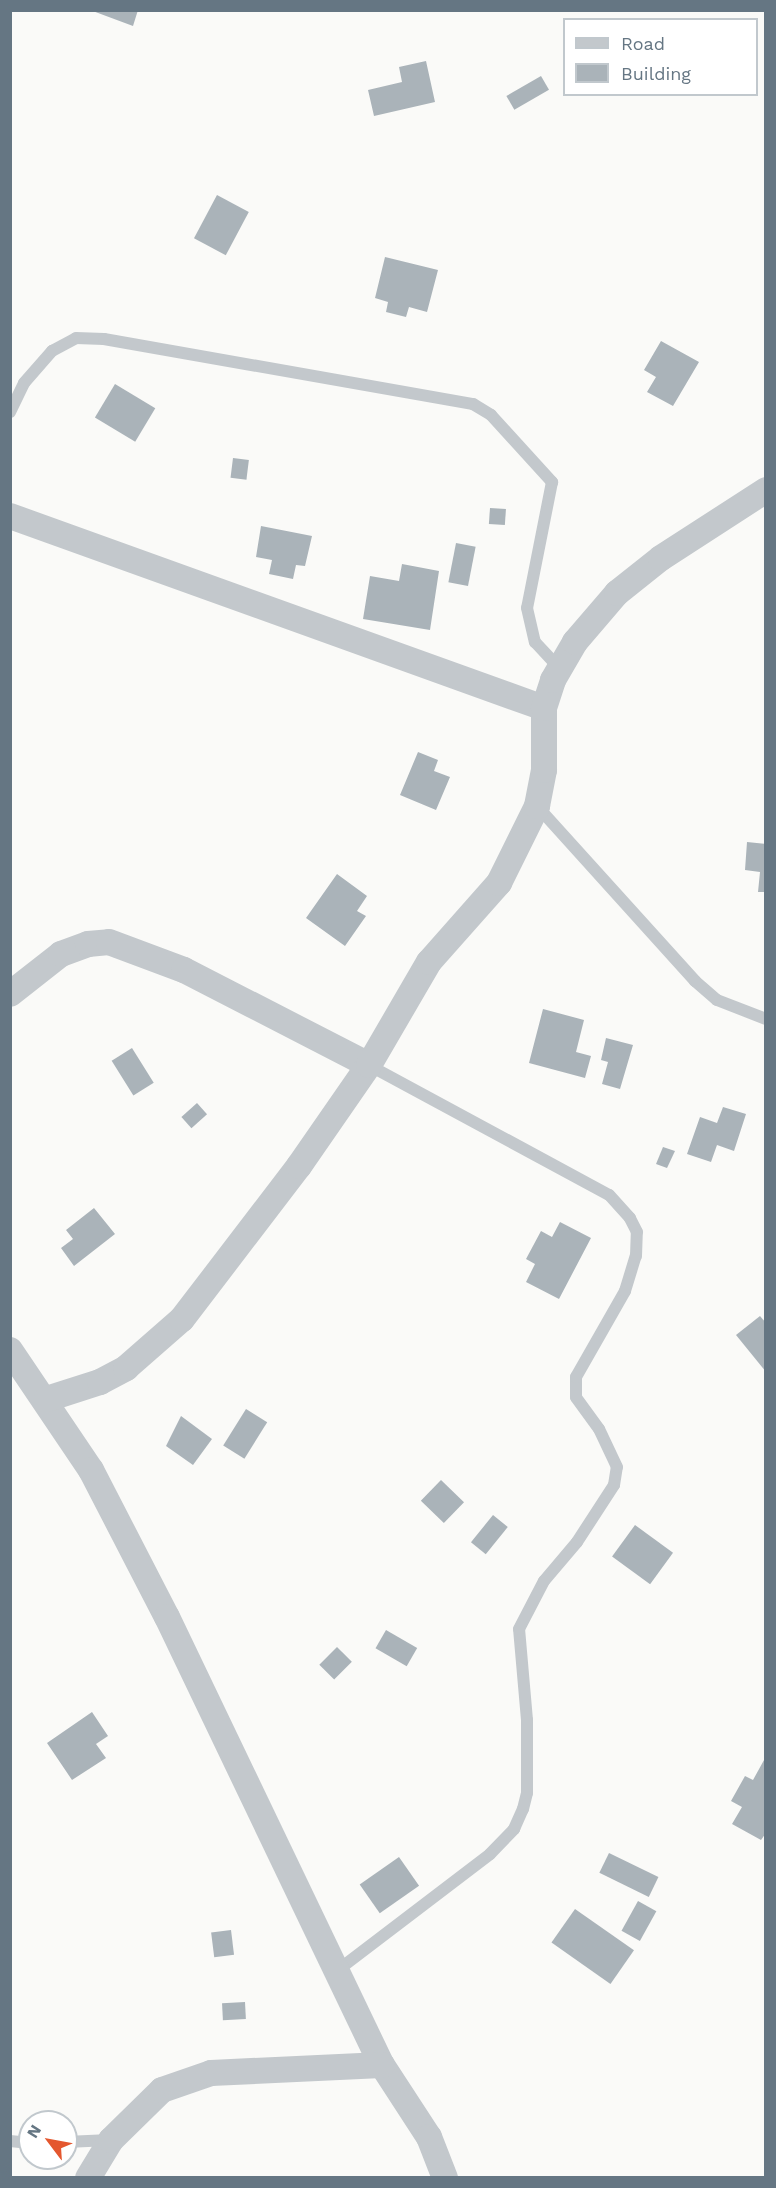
<!DOCTYPE html>
<html>
<head>
<meta charset="utf-8">
<style>
  body { margin:0 }
  #map { position:relative; width:776px; height:2188px; overflow:hidden; background:#fafaf8; font-family:"Work Sans",sans-serif }
  div>[style] { position:absolute }
  .building>* { inset:0; background:#aab3b9; transform-origin:0 0 }
  .service>* { height:12px; margin:-6px; padding:0 6px; transform-origin:6px; border-radius:6px; background:#c3c8cc }
  .minor>* { height:26px; margin:-13px; padding:0 13px; transform-origin:13px; border-radius:13px; background:#c3c8cc }
  span { translate:-50% -50%; white-space:nowrap; text-align:center; line-height:1.15; -webkit-text-stroke:6px #fff; paint-order:stroke }
  .frame { position:absolute; inset:0; border:12px solid #657683; pointer-events:none }
  .legend { position:absolute; left:563px; top:18px; width:195px; height:78px; box-sizing:border-box; background:#fff; border:2px solid #c1c8cd; margin:0; padding:8px 10px; list-style:none; font-size:18px; color:#657683 }
  .legend li { display:flex; align-items:center; gap:12px; height:30px }
  .legend b { width:30px; border:2px solid #c1c8cd }
  .north { position:absolute; left:18px; top:2110px; width:60px; height:60px; box-sizing:border-box; background:#fff; border:2px solid #c1c8cd; border-radius:50%; rotate:302deg; font-size:16px; font-weight:700; line-height:24px; text-align:center; color:#657683 }
  .north::after { content:''; display:block; margin:auto; width:21px; height:27px; background:#e4572e; clip-path:polygon(50% 0,100% 100%,50% 72%,0 100%) }
</style>
</head>
<body>
<div id="map">
  <div class="building">
    <div style="clip-path:polygon(90px 10px,138px 10px,133px 26px)"></div>
    <div style="clip-path:polygon(426px 61px,435px 102px,374px 116px,368px 90px,402px 82px,399px 67px)"></div>
    <div style="left:541px;top:76px;width:16px;height:40px;rotate:60deg"></div>
    <div style="left:217px;top:195px;width:36px;height:49px;rotate:28deg"></div>
    <div style="clip-path:polygon(385px 257px,438px 270px,427px 312px,409px 307px,406px 317px,386px 312px,388px 302px,375px 298px)"></div>
    <div style="clip-path:polygon(661px 341px,699px 362px,673px 406px,647px 392px,656px 377px,644px 370px)"></div>
    <div style="left:115px;top:384px;width:47px;height:39px;rotate:31deg"></div>
    <div style="left:233px;top:458px;width:16px;height:20px;rotate:7deg"></div>
    <div style="left:490px;top:508px;width:16px;height:16px;rotate:4deg"></div>
    <div style="clip-path:polygon(261px 526px,312px 536px,305px 566px,296px 565px,293px 579px,269px 574px,272px 560px,256px 557px)"></div>
    <div style="left:456px;top:543px;width:20px;height:40px;rotate:11deg"></div>
    <div style="clip-path:polygon(402px 564px,439px 571px,430px 630px,363px 619px,370px 576px,399px 581px)"></div>
    <div style="clip-path:polygon(418px 752px,438px 760px,434px 771px,450px 777px,436px 810px,400px 795px)"></div>
    <div style="clip-path:polygon(747px 842px,766px 844px,766px 892px,758px 892px,760px 872px,745px 870px)"></div>
    <div style="clip-path:polygon(337px 874px,367px 896px,357px 911px,366px 916px,345px 946px,306px 918px)"></div>
    <div style="clip-path:polygon(543px 1009px,584px 1020px,576px 1052px,591px 1056px,585px 1078px,529px 1063px)"></div>
    <div style="clip-path:polygon(606px 1038px,633px 1045px,620px 1089px,602px 1084px,608px 1062px,601px 1060px)"></div>
    <div style="left:132px;top:1048px;width:41px;height:24px;rotate:58deg"></div>
    <div style="left:197px;top:1103px;width:15px;height:21px;rotate:48deg"></div>
    <div style="clip-path:polygon(723px 1107px,746px 1114px,734px 1151px,717px 1145px,711px 1162px,687px 1154px,700px 1117px,717px 1123px)"></div>
    <div style="clip-path:polygon(663px 1147px,675px 1151px,667px 1168px,656px 1164px)"></div>
    <div style="clip-path:polygon(94px 1208px,115px 1234px,74px 1266px,61px 1248px,73px 1239px,66px 1230px)"></div>
    <div style="clip-path:polygon(560px 1222px,591px 1238px,559px 1299px,526px 1282px,535px 1264px,526px 1259px,541px 1231px,552px 1237px)"></div>
    <div style="clip-path:polygon(760px 1316px,766px 1323px,766px 1372px,736px 1335px)"></div>
    <div style="left:246px;top:1409px;width:25px;height:43px;rotate:32deg"></div>
    <div style="clip-path:polygon(181px 1416px,212px 1439px,193px 1465px,166px 1446px)"></div>
    <div style="left:441px;top:1480px;width:32px;height:29px;rotate:44deg"></div>
    <div style="left:493px;top:1515px;width:19px;height:35px;rotate:39deg"></div>
    <div style="left:635px;top:1525px;width:47px;height:39px;rotate:36deg"></div>
    <div style="left:386px;top:1630px;width:36px;height:21px;rotate:30deg"></div>
    <div style="left:337px;top:1647px;width:21px;height:25px;rotate:45deg"></div>
    <div style="clip-path:polygon(92px 1712px,108px 1736px,96px 1744px,106px 1758px,72px 1780px,47px 1743px)"></div>
    <div style="clip-path:polygon(764px 1760px,766px 1833px,761px 1840px,732px 1824px,742px 1807px,731px 1801px,745px 1776px,753px 1780px)"></div>
    <div style="left:609px;top:1853px;width:55px;height:22px;rotate:26deg"></div>
    <div style="left:399px;top:1857px;width:35px;height:48px;rotate:55deg"></div>
    <div style="left:638px;top:1901px;width:21px;height:34px;rotate:29deg"></div>
    <div style="left:575px;top:1909px;width:72px;height:41px;rotate:35deg"></div>
    <div style="left:231px;top:1930px;width:25px;height:20px;rotate:83deg"></div>
    <div style="left:245px;top:2002px;width:17px;height:23px;rotate:87deg"></div>
  </div>
  <div class="service">
    <div style="left:10px;top:412px;width:32px;rotate:-64deg"></div>
    <div style="left:24px;top:383px;width:43px;rotate:-48.8deg"></div>
    <div style="left:52px;top:351px;width:27px;rotate:-28deg"></div>
    <div style="left:76px;top:338px;width:28px;rotate:2deg"></div>
    <div style="left:104px;top:339px;width:375px;rotate:10deg"></div>
    <div style="left:473px;top:404px;width:21px;rotate:31deg"></div>
    <div style="left:491px;top:415px;width:91px;rotate:47.7deg"></div>
    <div style="left:552px;top:482px;width:128px;rotate:101.2deg"></div>
    <div style="left:527px;top:608px;width:35px;rotate:77deg"></div>
    <div style="left:535px;top:642px;width:37px;rotate:47deg"></div>
    <div style="left:537px;top:806px;width:236px;rotate:47.9deg"></div>
    <div style="left:695px;top:981px;width:29px;rotate:41deg"></div>
    <div style="left:717px;top:1000px;width:53px;rotate:21.2deg"></div>
    <div style="left:338px;top:1970px;width:191px;rotate:-37.3deg"></div>
    <div style="left:490px;top:1854px;width:35px;rotate:-46deg"></div>
    <div style="left:514px;top:1829px;width:22px;rotate:-66deg"></div>
    <div style="left:523px;top:1809px;width:16px;rotate:-76deg"></div>
    <div style="left:527px;top:1793px;width:73px;rotate:-90deg"></div>
    <div style="left:527px;top:1720px;width:91px;rotate:-95deg"></div>
    <div style="left:519px;top:1629px;width:54px;rotate:-62.5deg"></div>
    <div style="left:544px;top:1581px;width:51px;rotate:-49.8deg"></div>
    <div style="left:577px;top:1542px;width:68px;rotate:-57deg"></div>
    <div style="left:614px;top:1485px;width:18px;rotate:-81deg"></div>
    <div style="left:617px;top:1467px;width:42px;rotate:-115.3deg"></div>
    <div style="left:599px;top:1429px;width:39px;rotate:-126deg"></div>
    <div style="left:576px;top:1397px;width:20px;rotate:-90deg"></div>
    <div style="left:576px;top:1377px;width:99px;rotate:-60.3deg"></div>
    <div style="left:625px;top:1291px;width:37px;rotate:-73deg"></div>
    <div style="left:636px;top:1256px;width:24px;rotate:-88deg"></div>
    <div style="left:637px;top:1232px;width:16px;rotate:-117deg"></div>
    <div style="left:630px;top:1218px;width:31px;rotate:-132deg"></div>
    <div style="left:609px;top:1195px;width:273px;rotate:-151.6deg"></div>
    <div style="left:10px;top:2141px;width:20px;rotate:6deg"></div>
    <div style="left:66px;top:2142px;width:44px;rotate:-2.6deg"></div>
  </div>
  <div class="minor">
    <div style="left:10px;top:516px;width:567px;rotate:19.78deg"></div>
    <div style="left:10px;top:994px;width:65px;rotate:-38.1deg"></div>
    <div style="left:61px;top:954px;width:29px;rotate:-20deg"></div>
    <div style="left:88px;top:944px;width:21px;rotate:-5deg"></div>
    <div style="left:109px;top:942px;width:80px;rotate:20.5deg"></div>
    <div style="left:184px;top:970px;width:208px;rotate:27.2deg"></div>
    <div style="left:10px;top:1350px;width:145px;rotate:56deg"></div>
    <div style="left:91px;top:1470px;width:165px;rotate:62.7deg"></div>
    <div style="left:167px;top:1617px;width:497px;rotate:64.4deg"></div>
    <div style="left:382px;top:2065px;width:86px;rotate:56.9deg"></div>
    <div style="left:429px;top:2137px;width:44px;rotate:68.7deg"></div>
    <div style="left:47px;top:1399px;width:56px;rotate:-17.8deg"></div>
    <div style="left:100px;top:1382px;width:30px;rotate:-28deg"></div>
    <div style="left:126px;top:1368px;width:74px;rotate:-41.2deg"></div>
    <div style="left:182px;top:1319px;width:193px;rotate:-52.6deg"></div>
    <div style="left:299px;top:1166px;width:123px;rotate:-55.3deg"></div>
    <div style="left:369px;top:1065px;width:119px;rotate:-59.8deg"></div>
    <div style="left:429px;top:962px;width:106px;rotate:-48.5deg"></div>
    <div style="left:499px;top:883px;width:86px;rotate:-63.7deg"></div>
    <div style="left:537px;top:806px;width:37px;rotate:-79deg"></div>
    <div style="left:544px;top:770px;width:62px;rotate:-90deg"></div>
    <div style="left:544px;top:708px;width:29px;rotate:-72deg"></div>
    <div style="left:553px;top:680px;width:44px;rotate:-59.9deg"></div>
    <div style="left:575px;top:642px;width:65px;rotate:-49.4deg"></div>
    <div style="left:617px;top:593px;width:56px;rotate:-38.5deg"></div>
    <div style="left:661px;top:558px;width:125px;rotate:-32.9deg"></div>
    <div style="left:88px;top:2178px;width:44px;rotate:-58.8deg"></div>
    <div style="left:111px;top:2140px;width:71px;rotate:-44.4deg"></div>
    <div style="left:162px;top:2090px;width:52px;rotate:-19.1deg"></div>
    <div style="left:211px;top:2073px;width:171px;rotate:-2.7deg"></div>
  </div>
  <div class="frame"></div>
  <ul class="legend">
  <li><b style="height:8px;background:#c3c8cc"></b>Road</li>
  <li><b style="height:16px;background:#aab3b9"></b>Building</li>
  </ul>
  <div class="north">N</div>
</div>
</body>
</html>
